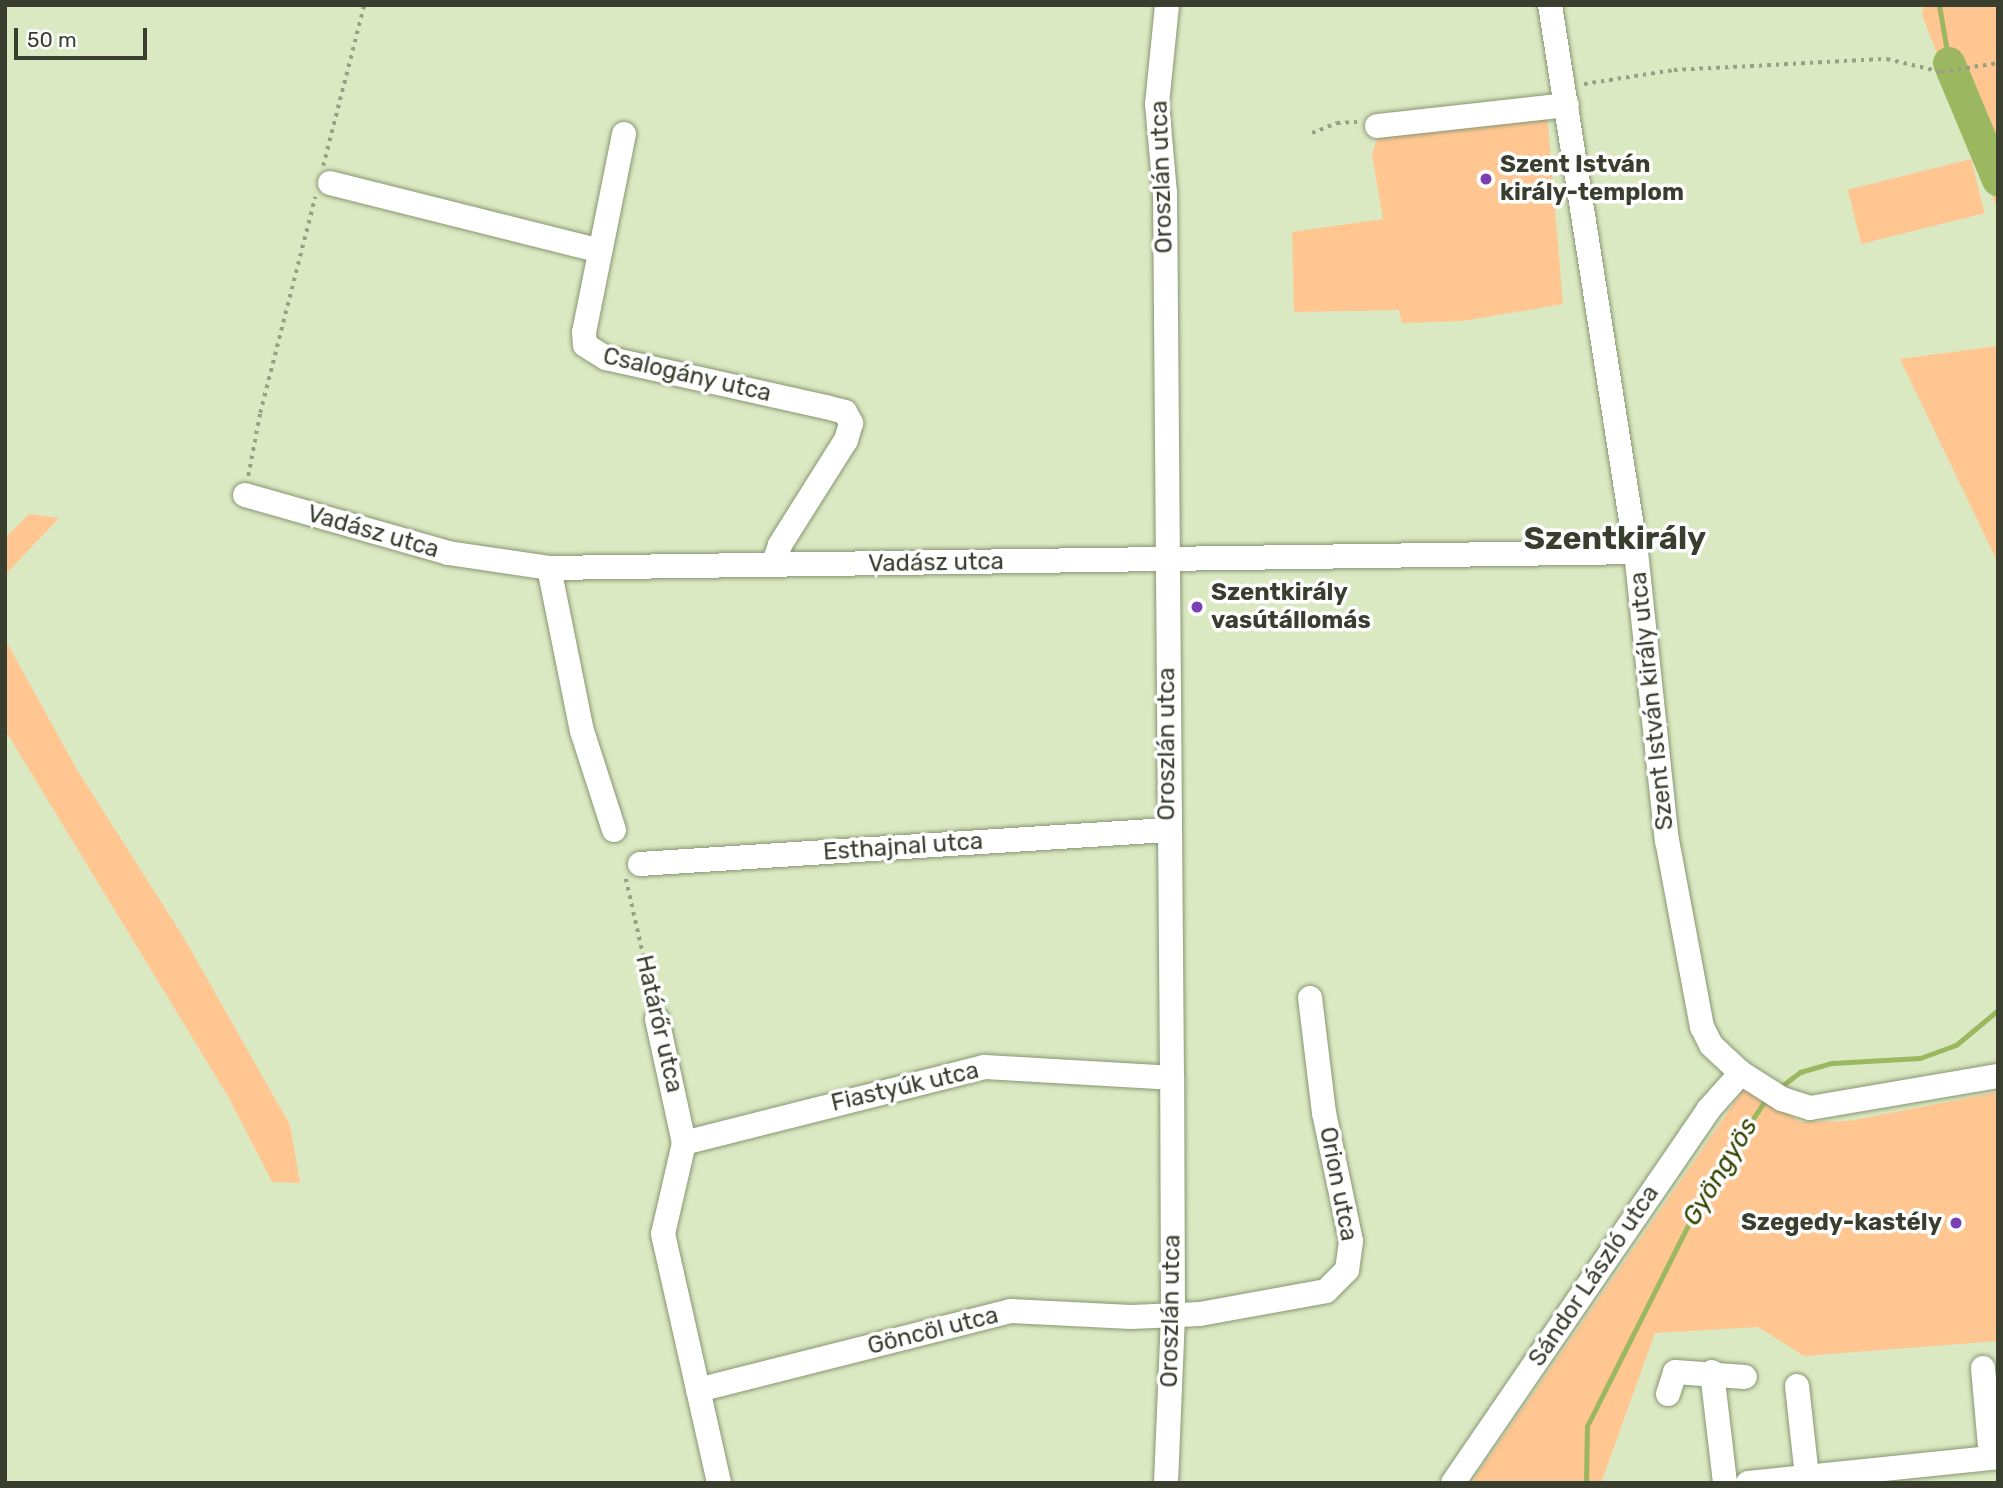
<!DOCTYPE html>
<html>
<head>
<meta charset="utf-8">
<style>
  body { margin:0 }
  #map { position:relative; width:2003px; height:1488px; overflow:hidden; background:#dbe9c3; font-family:Rubik,sans-serif }
  div>[style] { position:absolute }
  .green>* { inset:0; background:#ffc692; transform-origin:0 0 }
  .stream>* { height:5px; margin:-2.5px; padding:0 2.5px; transform-origin:2.5px; border-radius:2.5px; background:#9bb760 }
  .river>* { height:32px; margin:-16px; padding:0 16px; transform-origin:16px; border-radius:16px; background:#9bb760 }
  .path>* { height:3.5px; margin-top:-1.75px; transform-origin:0; background:repeating-linear-gradient(90deg,#96a084 0 3.5px,transparent 0 8.5px) }
  .roads { filter:drop-shadow(0 0 2px #889571) drop-shadow(0 0 2px #889571) }
  .minor>* { height:24px; margin:-12px; padding:0 12px; transform-origin:12px; border-radius:12px; background:#fff }
  .dots>* { width:19px; height:19px; translate:-50% -50%; box-sizing:border-box; border:4px solid #fff; border-radius:50% }
  span { translate:-50% -50%; white-space:nowrap; text-align:center; line-height:1.15; -webkit-text-stroke:7px #fff; paint-order:stroke }
  .poi-label { font-size:24px; color:#393e2f; font-weight:700 }
  .left { translate:0 -50%; text-align:left }
  .right { translate:-100% -50%; text-align:right }
  .street-label { font-size:24px; color:#393e2f }
  .water-label { font-size:26px; color:#354502; font-style:italic }
  .district-label { font-size:32px; color:#393e2f; font-weight:700 }
  .frame { position:absolute; inset:0; border:7px solid #393e2f; pointer-events:none }
  .scale { position:absolute; left:14px; top:28px; width:133px; height:32px; box-sizing:border-box; border:4px solid #393e2f; border-top:0; padding-left:9px; font-size:21px; line-height:24px; white-space:nowrap; color:#393e2f; -webkit-text-stroke:5px #fff; paint-order:stroke }
</style>
</head>
<body>
<div id="map">
  <div class="green">
    <div style="clip-path:polygon(1923px 5px,1998px 5px,1998px 211px,1922px 15px)"></div>
    <div style="clip-path:polygon(1547px 114px,1563px 304px,1463px 321px,1402px 323px,1399px 310px,1294px 312px,1292px 232px,1383px 219px,1372px 155px,1377px 139px,1387px 133px)"></div>
    <div style="left:1971px;top:159px;width:56px;height:127px;rotate:76deg"></div>
    <div style="clip-path:polygon(1998px 346px,1998px 563px,1900px 359px)"></div>
    <div style="clip-path:polygon(29px 514px,59px 518px,5px 575px,5px 538px)"></div>
    <div style="clip-path:polygon(5px 639px,76px 768px,184px 938px,290px 1125px,300px 1183px,272px 1182px,229px 1098px,5px 730px)"></div>
    <div style="clip-path:polygon(1746px 1086px,1800px 1122px,1849px 1121px,1998px 1092px,1998px 1341px,1804px 1356px,1758px 1327px,1655px 1333px,1601px 1483px,1471px 1483px)"></div>
  </div>
  <div class="stream">
    <div style="left:1939px;top:5px;width:59px;rotate:80.2deg"></div>
    <div style="left:1779px;top:1088px;width:26px;rotate:-37deg"></div>
    <div style="left:1800px;top:1072px;width:33px;rotate:-16deg"></div>
    <div style="left:1832px;top:1063px;width:88px;rotate:-3.3deg"></div>
    <div style="left:1920px;top:1058px;width:38px;rotate:-20deg"></div>
    <div style="left:1956px;top:1045px;width:55px;rotate:-39.8deg"></div>
    <div style="left:1586px;top:1483px;width:57px;rotate:-89deg"></div>
    <div style="left:1587px;top:1426px;width:263px;rotate:-63.3deg"></div>
    <div style="left:1705px;top:1191px;width:110px;rotate:-56.5deg"></div>
  </div>
  <div class="river">
    <div style="left:1949px;top:63px;width:127px;rotate:67.3deg"></div>
  </div>
  <div class="path">
    <div style="left:1584px;top:84px;width:91px;rotate:-8.8deg"></div>
    <div style="left:1674px;top:70px;width:213px;rotate:-3deg"></div>
    <div style="left:1887px;top:59px;width:56px;rotate:13.5deg"></div>
    <div style="left:1941px;top:72px;width:58px;rotate:-9deg"></div>
    <div style="left:1312px;top:133px;width:27px;rotate:-22deg"></div>
    <div style="left:1337px;top:123px;width:20px;rotate:-3deg"></div>
    <div style="left:323px;top:166px;width:166px;rotate:-75.7deg"></div>
    <div style="left:248px;top:476px;width:64px;rotate:-79.2deg"></div>
    <div style="left:260px;top:413px;width:223px;rotate:-75.7deg"></div>
    <div style="left:626px;top:879px;width:126px;rotate:77.2deg"></div>
  </div>
  <div class="roads">
    <div class="minor">
      <div style="left:1550px;top:5px;width:554px;rotate:81.07deg"></div>
      <div style="left:1636px;top:552px;width:290px;rotate:83.9deg"></div>
      <div style="left:1667px;top:840px;width:190px;rotate:79.4deg"></div>
      <div style="left:1702px;top:1027px;width:20px;rotate:63deg"></div>
      <div style="left:1711px;top:1045px;width:41px;rotate:43deg"></div>
      <div style="left:1741px;top:1073px;width:49px;rotate:32.4deg"></div>
      <div style="left:1782px;top:1099px;width:29px;rotate:18deg"></div>
      <div style="left:1810px;top:1108px;width:191px;rotate:-9.7deg"></div>
      <div style="left:1377px;top:126px;width:191px;rotate:-6.3deg"></div>
      <div style="left:624px;top:134px;width:202px;rotate:101.4deg"></div>
      <div style="left:584px;top:332px;width:13px;rotate:86deg"></div>
      <div style="left:585px;top:345px;width:25px;rotate:32deg"></div>
      <div style="left:606px;top:358px;width:225px;rotate:12.6deg"></div>
      <div style="left:826px;top:407px;width:20px;rotate:15deg"></div>
      <div style="left:845px;top:412px;width:13px;rotate:61deg"></div>
      <div style="left:851px;top:423px;width:18px;rotate:106deg"></div>
      <div style="left:846px;top:440px;width:124px;rotate:122.2deg"></div>
      <div style="left:780px;top:545px;width:21px;rotate:109deg"></div>
      <div style="left:330px;top:183px;width:278px;rotate:14.1deg"></div>
      <div style="left:245px;top:495px;width:211px;rotate:15.9deg"></div>
      <div style="left:448px;top:553px;width:102px;rotate:8.4deg"></div>
      <div style="left:549px;top:568px;width:1087px;rotate:-0.84deg"></div>
      <div style="left:549px;top:568px;width:166px;rotate:78.6deg"></div>
      <div style="left:582px;top:731px;width:104px;rotate:72.1deg"></div>
      <div style="left:640px;top:864px;width:528px;rotate:-3.69deg"></div>
      <div style="left:657px;top:1019px;width:127px;rotate:77.7deg"></div>
      <div style="left:684px;top:1143px;width:93px;rotate:103deg"></div>
      <div style="left:663px;top:1234px;width:255px;rotate:77.3deg"></div>
      <div style="left:684px;top:1143px;width:309px;rotate:-14.2deg"></div>
      <div style="left:984px;top:1067px;width:188px;rotate:3.3deg"></div>
      <div style="left:1983px;top:1368px;width:90px;rotate:84.9deg"></div>
      <div style="left:1712px;top:1372px;width:112px;rotate:83.3deg"></div>
      <div style="left:1797px;top:1386px;width:91px;rotate:83.7deg"></div>
      <div style="left:698px;top:1390px;width:323px;rotate:-14.2deg"></div>
      <div style="left:1011px;top:1311px;width:120px;rotate:2.9deg"></div>
      <div style="left:1131px;top:1317px;width:69px;rotate:-2.5deg"></div>
      <div style="left:1200px;top:1314px;width:128px;rotate:-10.3deg"></div>
      <div style="left:1326px;top:1291px;width:30px;rotate:-45deg"></div>
      <div style="left:1347px;top:1270px;width:29px;rotate:-82deg"></div>
      <div style="left:1351px;top:1241px;width:131px;rotate:-101.9deg"></div>
      <div style="left:1324px;top:1113px;width:116px;rotate:-96.9deg"></div>
      <div style="left:1668px;top:1394px;width:23px;rotate:-72deg"></div>
      <div style="left:1675px;top:1372px;width:70px;rotate:4.1deg"></div>
      <div style="left:1166px;top:1483px;width:168px;rotate:-87.6deg"></div>
      <div style="left:1173px;top:1315px;width:237px;rotate:-90.2deg"></div>
      <div style="left:1172px;top:1078px;width:885px;rotate:-90.45deg"></div>
      <div style="left:1165px;top:193px;width:89px;rotate:-95.1deg"></div>
      <div style="left:1157px;top:104px;width:100px;rotate:-84.2deg"></div>
      <div style="left:1453px;top:1483px;width:452px;rotate:-55.6deg"></div>
      <div style="left:1708px;top:1110px;width:50px;rotate:-48.3deg"></div>
      <div style="left:1748px;top:1483px;width:251px;rotate:-5.9deg"></div>
    </div>
  </div>
  <div class="dots">
    <div style="left:1486px;top:179px;background:#7b3fb4"></div>
    <div style="left:1197px;top:607px;background:#7b3fb4"></div>
    <div style="left:1956px;top:1223px;background:#7b3fb4"></div>
  </div>
  <div class="poi-label">
    <span class="left" style="left:1500px;top:179px">Szent István<br>király-templom</span>
    <span class="left" style="left:1211px;top:607px">Szentkirály<br>vasútállomás</span>
    <span class="right" style="left:1942px;top:1223px">Szegedy-kastély</span>
  </div>
  <div class="street-label">
    <span style="left:1162px;top:177px;rotate:-92deg">Oroszlán utca</span>
    <span style="left:687px;top:375px;rotate:13deg">Csalogány utca</span>
    <span style="left:373px;top:532px;rotate:16deg">Vadász utca</span>
    <span style="left:936px;top:563px;rotate:-1deg">Vadász utca</span>
    <span style="left:1652px;top:701px;rotate:-96deg">Szent István király utca</span>
    <span style="left:1167px;top:744px;rotate:-90deg">Oroszlán utca</span>
    <span style="left:903px;top:847px;rotate:-4deg">Esthajnal utca</span>
    <span style="left:659px;top:1024px;rotate:77deg">Határőr utca</span>
    <span style="left:905px;top:1087px;rotate:-13deg">Fiastyúk utca</span>
    <span style="left:1338px;top:1184px;rotate:79deg">Orion utca</span>
    <span style="left:1594px;top:1276px;rotate:-56deg">Sándor László utca</span>
    <span style="left:1171px;top:1311px;rotate:-89deg">Oroszlán utca</span>
    <span style="left:933px;top:1331px;rotate:-14deg">Göncöl utca</span>
  </div>
  <div class="water-label">
    <span style="left:1720px;top:1172px;rotate:-59deg">Gyöngyös</span>
  </div>
  <div class="district-label">
    <span style="left:1615px;top:538px">Szentkirály</span>
  </div>
  <div class="frame"></div>
  <div class="scale">50 m</div>
</div>
</body>
</html>
